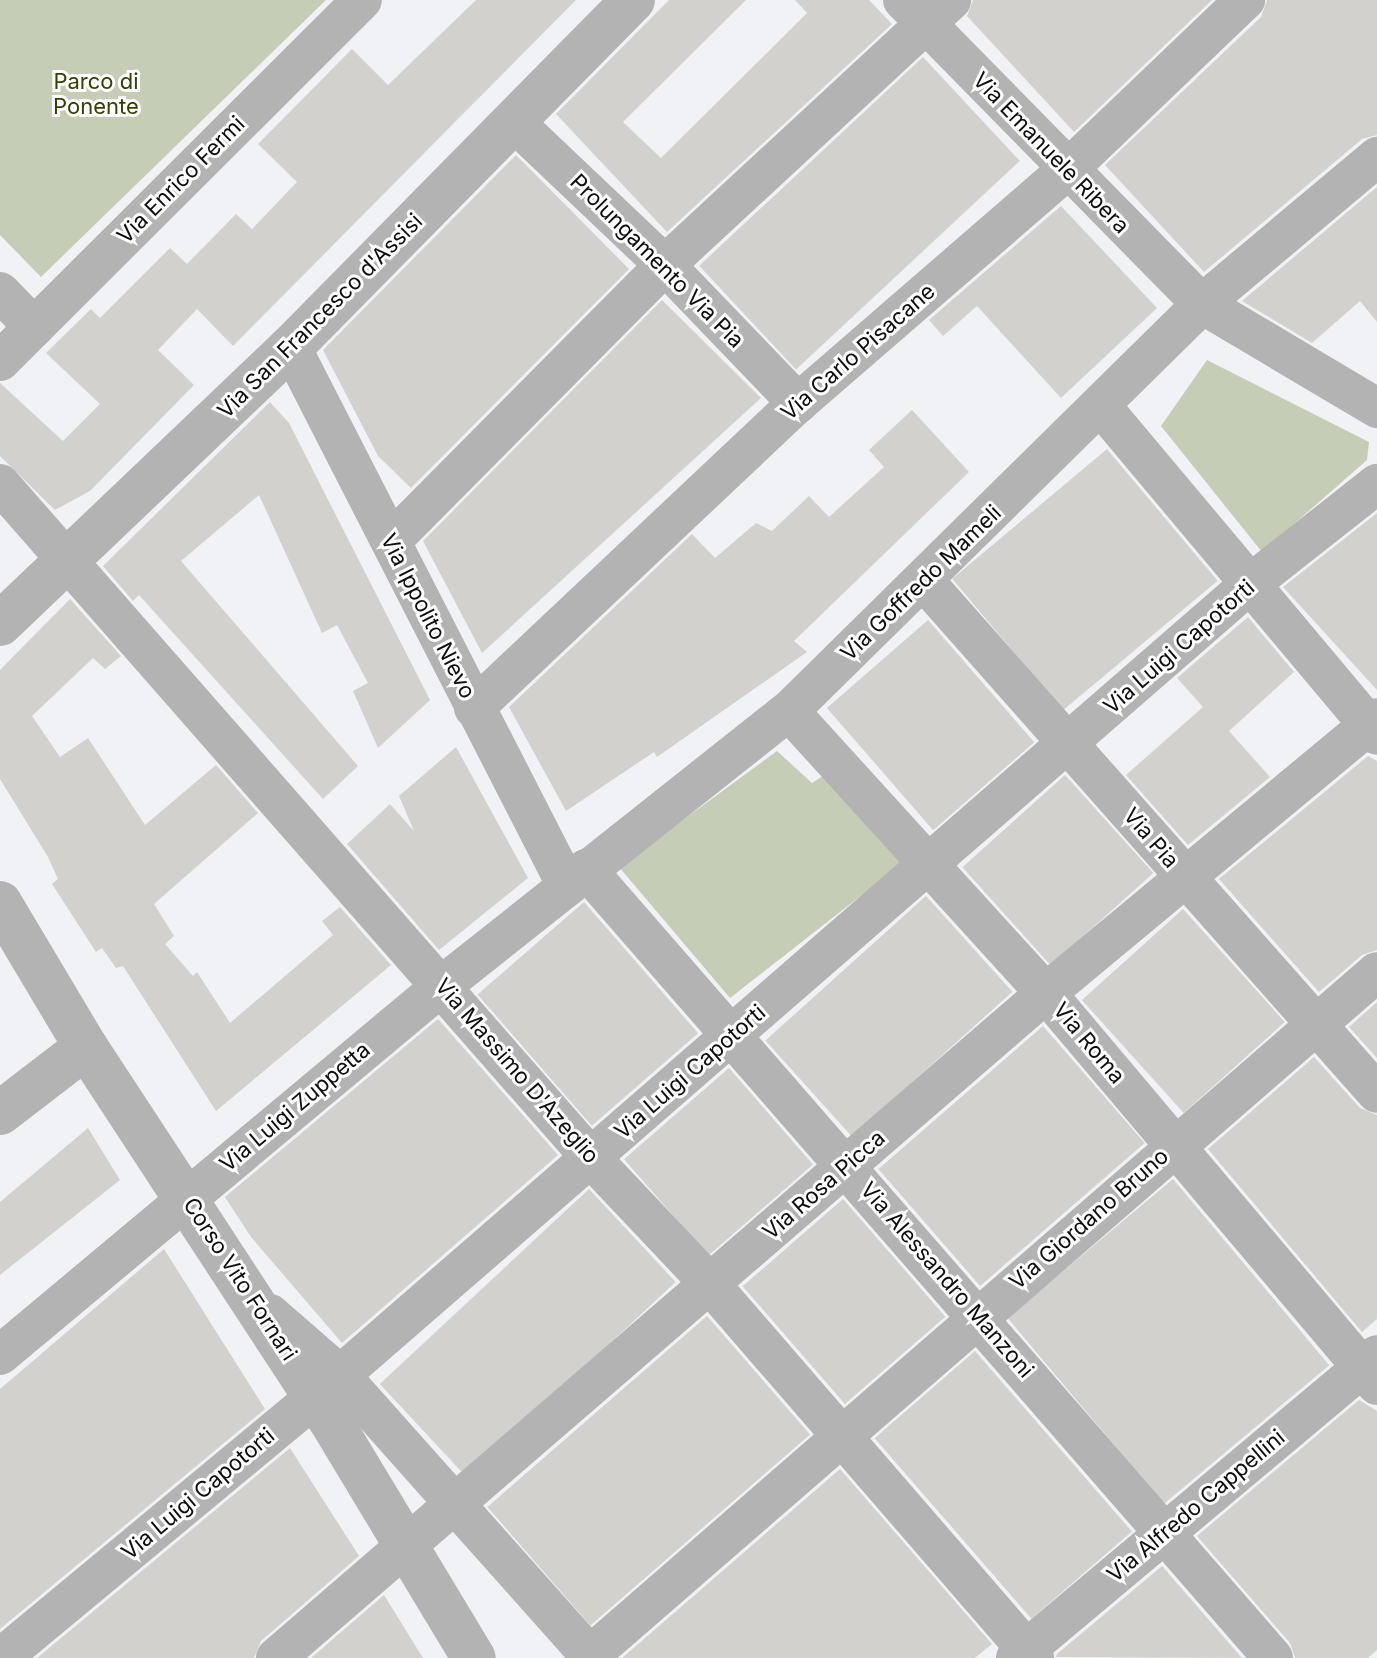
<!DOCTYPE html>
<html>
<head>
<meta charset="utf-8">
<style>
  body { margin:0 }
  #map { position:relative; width:1377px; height:1658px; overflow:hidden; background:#f0f2f5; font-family:Inter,sans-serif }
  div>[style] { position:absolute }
  .green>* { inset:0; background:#c6cdb7 }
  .building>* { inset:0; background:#d3d1ce; transform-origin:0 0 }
  .minor>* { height:40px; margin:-20px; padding:0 20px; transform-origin:20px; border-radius:20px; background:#b2b3b2 }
  .tertiary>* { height:44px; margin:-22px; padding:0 22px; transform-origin:22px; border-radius:22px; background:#b2b3b2 }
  span { translate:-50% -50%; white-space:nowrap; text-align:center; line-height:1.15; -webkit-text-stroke:6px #fff; paint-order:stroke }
  .park-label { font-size:22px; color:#354002 }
  .street-label { font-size:22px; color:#0c0d0e }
</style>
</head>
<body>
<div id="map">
  <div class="green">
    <div style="clip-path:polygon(0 0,326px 0,41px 277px,0 235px)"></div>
    <div style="clip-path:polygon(1207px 360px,1369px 442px,1367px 460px,1262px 552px,1161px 426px)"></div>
    <div style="clip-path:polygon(777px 751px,812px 783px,826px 774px,904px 862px,730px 998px,619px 867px)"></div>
  </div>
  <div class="building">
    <div style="clip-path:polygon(476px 0,576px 0,233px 346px,197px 309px,158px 350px,194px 385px,90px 491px,55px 510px,0 456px,0 383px,63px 441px,100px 404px,46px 353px,91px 309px,100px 318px,170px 248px,187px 264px,236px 214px,252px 229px,297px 182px,258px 144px,352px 49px,388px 85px)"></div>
    <div style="clip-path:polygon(669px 0,746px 0,623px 122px,661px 158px,807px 13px,795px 0,869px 0,892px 24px,667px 232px,556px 114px)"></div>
    <div style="clip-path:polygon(973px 0,1212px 0,1074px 132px,967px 16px)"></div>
    <div style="clip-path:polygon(1267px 0,1377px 0,1377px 135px,1362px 139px,1204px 272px,1105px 165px,1261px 17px)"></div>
    <div style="left:923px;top:57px;width:142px;height:306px;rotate:47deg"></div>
    <div style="clip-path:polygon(516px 155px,629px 269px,411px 488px,378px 456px,323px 350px)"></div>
    <div style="clip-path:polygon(1377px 187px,1377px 322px,1360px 301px,1312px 343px,1242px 301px)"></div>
    <div style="clip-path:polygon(1061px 206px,1157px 308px,1061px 398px,977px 306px,943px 336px,929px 320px)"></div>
    <div style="clip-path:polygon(662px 300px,761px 398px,482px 653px,423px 541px)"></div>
    <div style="clip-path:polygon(270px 402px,289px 423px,430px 700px,378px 748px,353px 691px,368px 683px,337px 625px,322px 633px,259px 495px,181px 561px,358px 766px,323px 799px,139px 595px,133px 601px,103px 566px)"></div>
    <div style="clip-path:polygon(912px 410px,969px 472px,794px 641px,807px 652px,657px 757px,654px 752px,566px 811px,509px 707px,692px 534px,715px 558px,756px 523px,772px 531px,809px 496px,829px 517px,884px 467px,869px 450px)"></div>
    <div style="left:1107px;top:449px;width:172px;height:202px;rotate:50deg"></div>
    <div style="clip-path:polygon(1377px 513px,1377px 690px,1283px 587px)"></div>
    <div style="clip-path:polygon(70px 599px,121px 656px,105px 669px,93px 658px,32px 716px,60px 757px,88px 738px,145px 825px,216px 765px,258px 813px,154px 904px,174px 936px,165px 944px,193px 976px,197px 972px,230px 1023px,333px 935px,322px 921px,340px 907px,391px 965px,216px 1111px,123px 966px,116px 968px,102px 948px,96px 952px,52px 884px,58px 879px,48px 857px,0 779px,0 670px)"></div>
    <div style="clip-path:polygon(1248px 617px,1294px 672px,1229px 731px,1270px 777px,1188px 845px,1126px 775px,1203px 707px,1177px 678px)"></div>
    <div style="left:928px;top:620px;width:162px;height:134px;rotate:49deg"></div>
    <div style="clip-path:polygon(456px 747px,528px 878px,439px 950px,347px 844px,390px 804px,414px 831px,399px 796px)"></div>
    <div style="clip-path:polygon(1368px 756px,1377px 761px,1377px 950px,1362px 955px,1319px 992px,1219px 879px)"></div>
    <div style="left:1065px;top:775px;width:132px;height:138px;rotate:48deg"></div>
    <div style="left:926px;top:896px;width:129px;height:216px;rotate:48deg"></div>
    <div style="left:584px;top:902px;width:174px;height:141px;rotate:49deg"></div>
    <div style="left:1183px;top:909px;width:152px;height:136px;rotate:48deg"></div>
    <div style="clip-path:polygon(1377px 1002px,1377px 1058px,1349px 1027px)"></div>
    <div style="clip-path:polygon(438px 1019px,558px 1155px,342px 1343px,251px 1237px,225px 1197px)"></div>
    <div style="left:1043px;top:1026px;width:155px;height:218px;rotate:49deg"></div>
    <div style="clip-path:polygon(1314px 1057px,1360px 1108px,1377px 1115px,1377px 1319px,1362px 1332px,1208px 1149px)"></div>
    <div style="left:729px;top:1068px;width:128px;height:139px;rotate:49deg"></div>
    <div style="clip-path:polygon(88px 1128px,120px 1180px,0 1275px,0 1202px)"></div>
    <div style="left:1173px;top:1179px;width:243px;height:216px;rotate:50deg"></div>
    <div style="left:589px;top:1189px;width:127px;height:286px;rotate:47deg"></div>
    <div style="left:843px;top:1199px;width:156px;height:133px;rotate:49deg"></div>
    <div style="clip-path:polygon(164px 1249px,265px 1409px,0 1629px,0 1389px)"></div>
    <div style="left:707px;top:1316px;width:157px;height:291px;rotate:49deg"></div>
    <div style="left:975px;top:1351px;width:239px;height:133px;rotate:49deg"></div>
    <div style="clip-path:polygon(1359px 1400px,1377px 1411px,1377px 1650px,1368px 1658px,1295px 1658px,1290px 1643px,1197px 1536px)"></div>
    <div style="clip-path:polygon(290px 1448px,359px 1556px,261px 1641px,254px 1658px,37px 1658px)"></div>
    <div style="clip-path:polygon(840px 1469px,992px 1644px,975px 1658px,622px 1658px)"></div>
    <div style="clip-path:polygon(1162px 1566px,1242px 1658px,1056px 1657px,1057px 1654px)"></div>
    <div style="clip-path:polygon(384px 1595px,423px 1658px,311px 1658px)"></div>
  </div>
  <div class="minor">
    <div style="left:903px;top:0;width:426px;rotate:45.5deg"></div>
    <div style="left:1202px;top:304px;width:204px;rotate:30.7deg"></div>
    <div style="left:513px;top:121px;width:209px;rotate:43.5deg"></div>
    <div style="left:665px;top:265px;width:192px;rotate:46.1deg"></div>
    <div style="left:0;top:292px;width:49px;rotate:45.8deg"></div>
    <div style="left:291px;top:347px;width:606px;rotate:62.88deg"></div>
    <div style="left:0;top:361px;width:511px;rotate:-44.92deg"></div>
    <div style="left:1101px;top:406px;width:429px;rotate:50deg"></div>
    <div style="left:0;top:484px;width:896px;rotate:48.75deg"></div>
    <div style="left:591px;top:1158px;width:173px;rotate:46.6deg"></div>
    <div style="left:710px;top:1284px;width:495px;rotate:49.1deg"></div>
    <div style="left:391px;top:541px;width:389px;rotate:-45.2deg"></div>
    <div style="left:665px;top:265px;width:390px;rotate:-42.8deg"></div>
    <div style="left:925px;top:582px;width:682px;rotate:48.51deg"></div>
    <div style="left:474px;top:708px;width:445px;rotate:-43.3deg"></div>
    <div style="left:798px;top:403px;width:354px;rotate:-40.9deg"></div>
    <div style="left:1066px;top:171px;width:248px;rotate:-43.7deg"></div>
    <div style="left:789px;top:711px;width:382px;rotate:47.7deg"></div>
    <div style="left:1046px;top:993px;width:513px;rotate:49.82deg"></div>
    <div style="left:586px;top:869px;width:1046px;rotate:48.95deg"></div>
    <div style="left:270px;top:1314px;width:93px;rotate:41.1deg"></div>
    <div style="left:340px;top:1375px;width:379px;rotate:48.3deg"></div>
    <div style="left:0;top:1355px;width:579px;rotate:-39.88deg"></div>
    <div style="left:444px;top:984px;width:440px;rotate:-38.4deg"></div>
    <div style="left:789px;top:711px;width:580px;rotate:-44.58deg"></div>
    <div style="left:1202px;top:304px;width:229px;rotate:-40deg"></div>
    <div style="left:1px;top:1658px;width:408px;rotate:-39.7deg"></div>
    <div style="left:315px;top:1397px;width:1239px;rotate:-41.01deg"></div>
    <div style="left:1250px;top:584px;width:162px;rotate:-38.2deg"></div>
    <div style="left:276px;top:1658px;width:1017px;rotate:-40.82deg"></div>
    <div style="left:1046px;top:993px;width:430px;rotate:-39.7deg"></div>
    <div style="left:587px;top:1658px;width:1046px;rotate:-40.97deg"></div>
    <div style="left:1016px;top:1658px;width:471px;rotate:-40deg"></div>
  </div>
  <div class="tertiary">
    <div style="left:0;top:624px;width:402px;rotate:-43.6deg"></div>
    <div style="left:291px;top:347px;width:487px;rotate:-45.4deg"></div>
    <div style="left:0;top:903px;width:168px;rotate:59.2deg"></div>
    <div style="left:86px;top:1047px;width:443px;rotate:56.8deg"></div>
    <div style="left:329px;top:1418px;width:280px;rotate:58.9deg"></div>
    <div style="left:0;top:1113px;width:108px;rotate:-37.5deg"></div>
  </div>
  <div class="park-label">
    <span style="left:96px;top:94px">Parco di<br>Ponente</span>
  </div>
  <div class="street-label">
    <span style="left:1051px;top:153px;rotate:46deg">Via Emanuele Ribera</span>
    <span style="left:181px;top:180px;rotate:-45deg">Via Enrico Fermi</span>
    <span style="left:657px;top:261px;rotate:45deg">Prolungamento Via Pia</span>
    <span style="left:320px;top:316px;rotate:-45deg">Via San Francesco d'Assisi</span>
    <span style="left:858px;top:352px;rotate:-41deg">Via Carlo Pisacane</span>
    <span style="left:921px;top:583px;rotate:-44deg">Via Goffredo Mameli</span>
    <span style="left:428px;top:616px;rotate:63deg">Via Ippolito Nievo</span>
    <span style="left:1179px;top:647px;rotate:-41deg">Via Luigi Capotorti</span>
    <span style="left:1151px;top:838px;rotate:49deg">Via Pia</span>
    <span style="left:1089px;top:1043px;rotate:50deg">Via Roma</span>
    <span style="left:517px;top:1071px;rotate:49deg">Via Massimo D'Azeglio</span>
    <span style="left:690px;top:1072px;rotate:-41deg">Via Luigi Capotorti</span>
    <span style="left:295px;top:1107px;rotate:-40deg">Via Luigi Zuppetta</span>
    <span style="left:824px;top:1185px;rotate:-41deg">Via Rosa Picca</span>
    <span style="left:1089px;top:1219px;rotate:-41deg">Via Giordano Bruno</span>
    <span style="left:240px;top:1279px;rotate:57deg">Corso Vito Fornari</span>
    <span style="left:947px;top:1280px;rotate:49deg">Via Alessandro Manzoni</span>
    <span style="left:198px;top:1494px;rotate:-40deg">Via Luigi Capotorti</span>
    <span style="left:1196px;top:1506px;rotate:-40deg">Via Alfredo Cappellini</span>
  </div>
</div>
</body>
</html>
